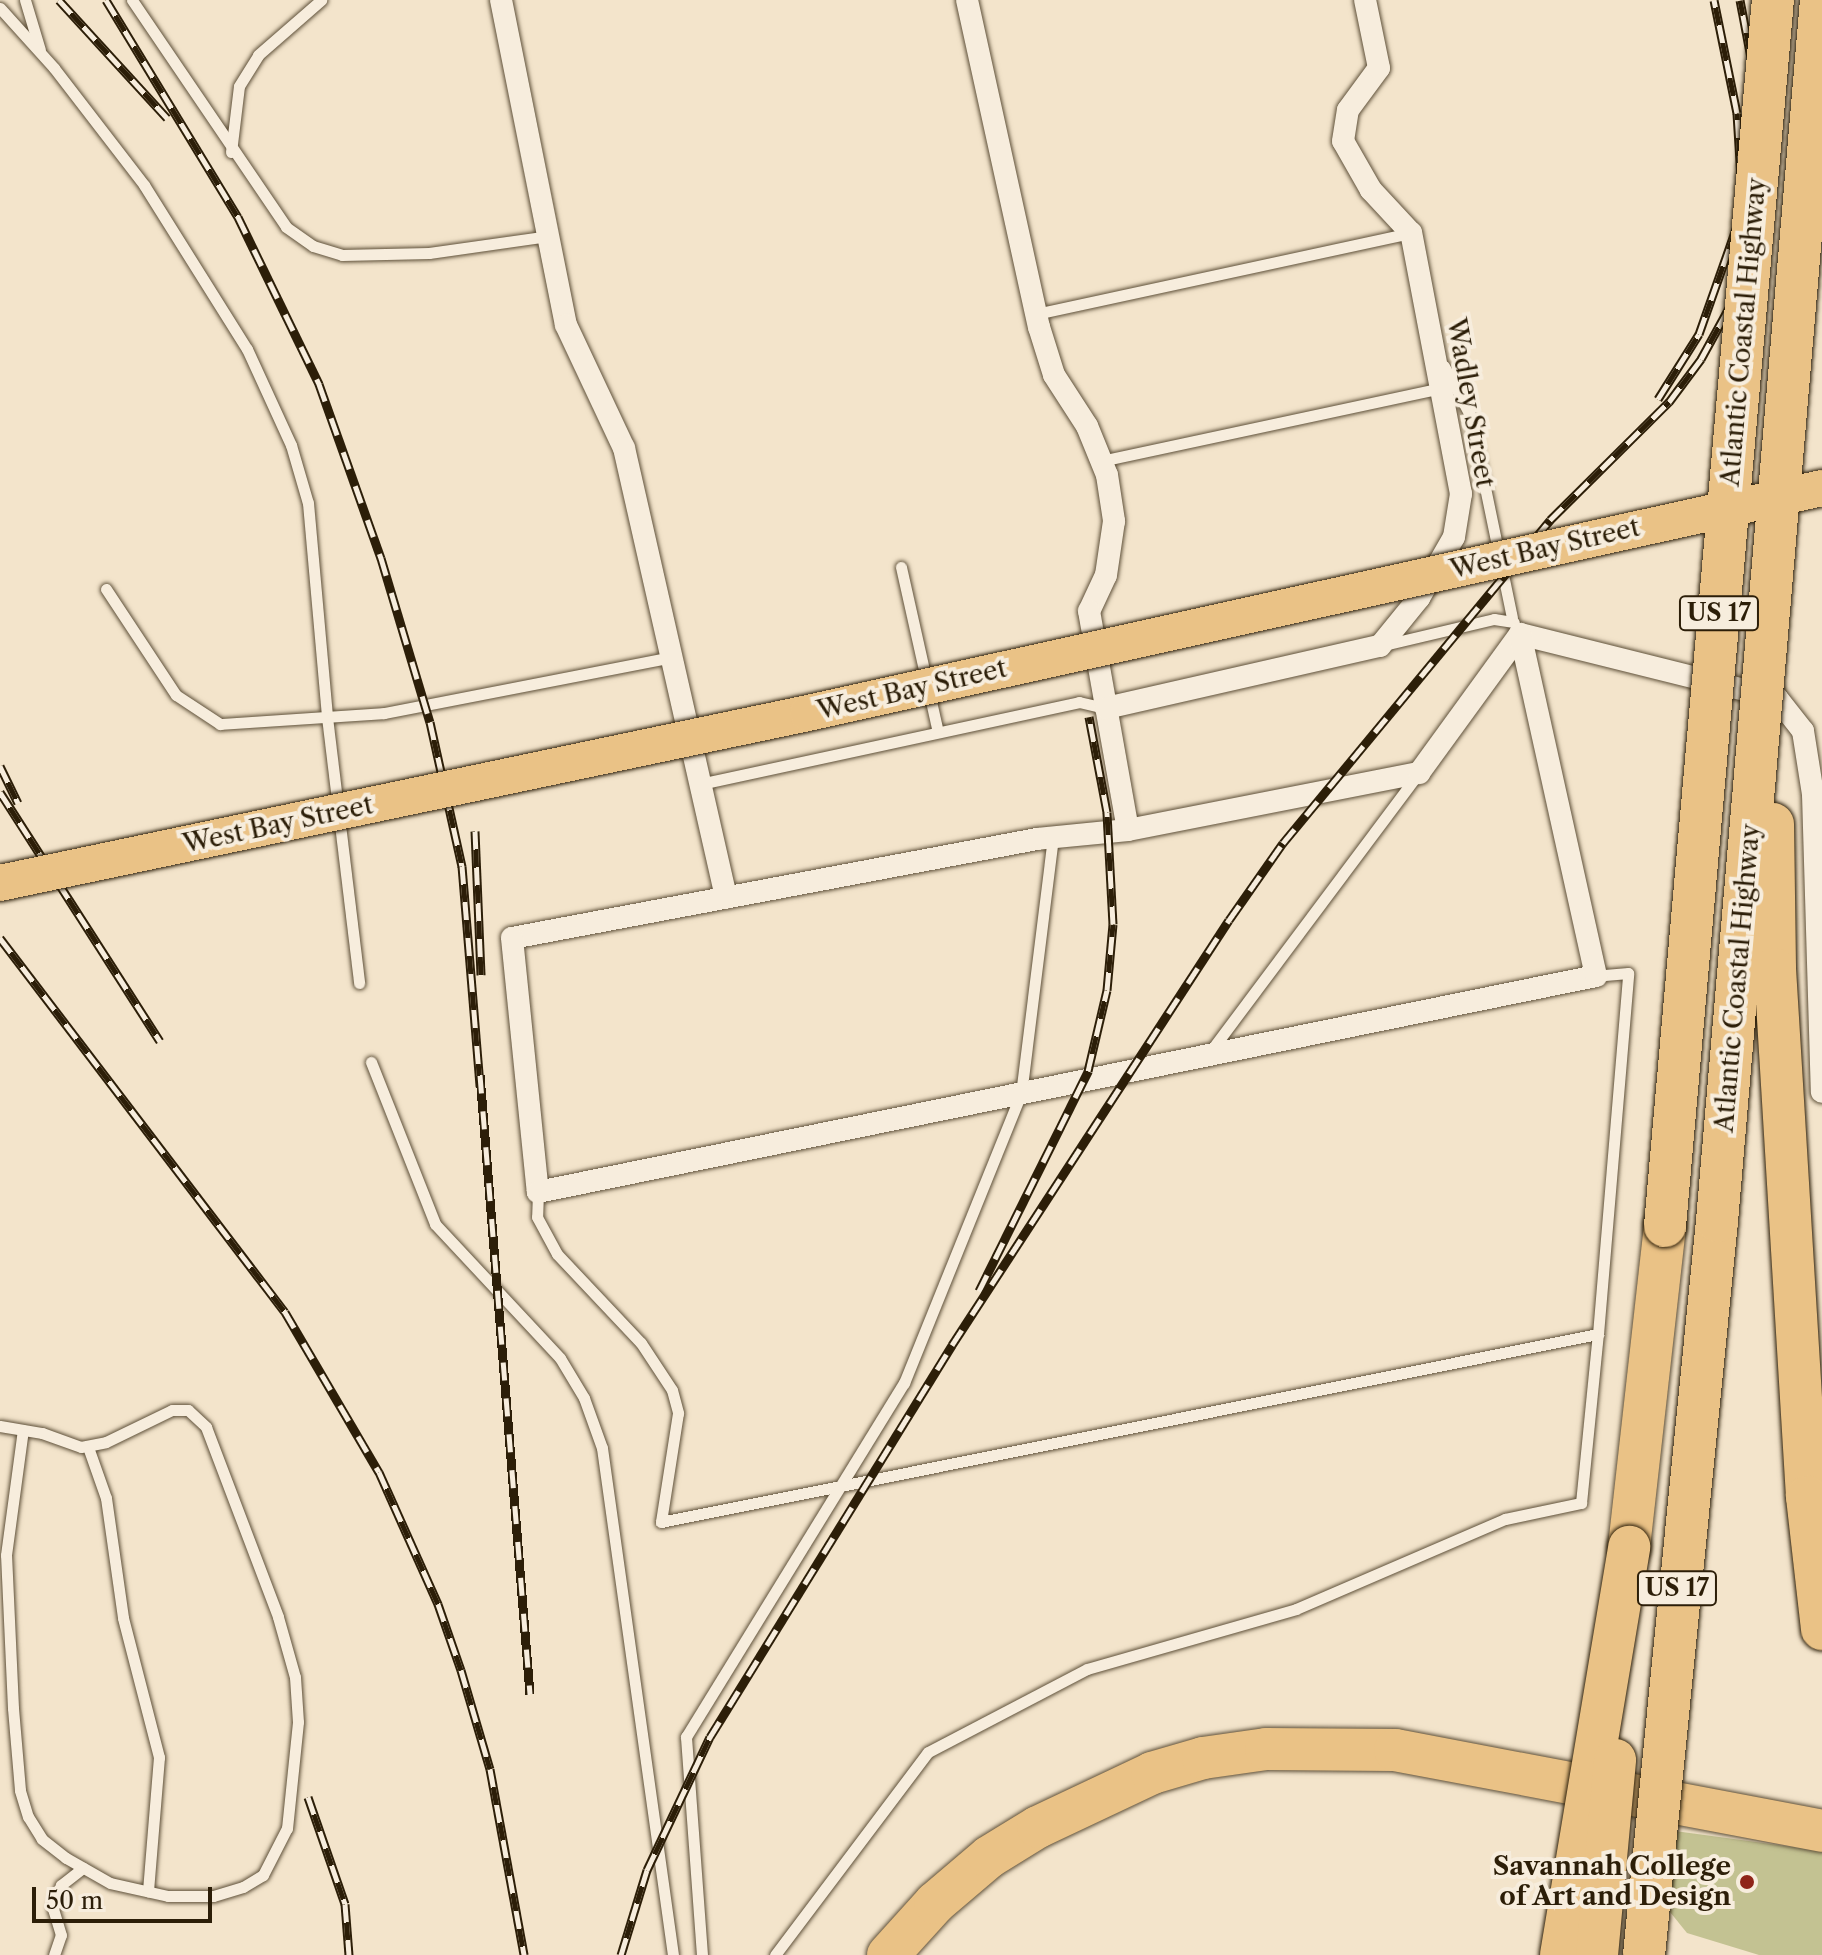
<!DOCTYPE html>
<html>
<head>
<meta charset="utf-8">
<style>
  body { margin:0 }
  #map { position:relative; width:1822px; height:1955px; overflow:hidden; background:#f3e4cb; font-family:"Libre Caslon Text",serif }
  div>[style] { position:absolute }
  .green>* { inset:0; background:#c3c292 }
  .roads { filter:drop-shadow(0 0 2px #5e5039) drop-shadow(0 0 2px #5e5039) }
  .lane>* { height:11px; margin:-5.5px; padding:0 5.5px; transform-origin:5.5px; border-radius:5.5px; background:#f7eddd }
  .street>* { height:22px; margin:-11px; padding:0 11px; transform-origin:11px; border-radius:11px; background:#f7eddd }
  .highway>* { height:42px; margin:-21px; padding:0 21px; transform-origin:21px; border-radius:21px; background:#eac286 }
  .rail>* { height:9px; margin-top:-4.5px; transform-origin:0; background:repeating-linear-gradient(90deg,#f7eddd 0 18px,#2c1e08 0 36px); box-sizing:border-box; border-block:2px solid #2c1e08 }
  .bridges { filter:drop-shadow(0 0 2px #2c1e08) drop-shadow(0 0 2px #2c1e08) }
  .primary-bridge>* { height:36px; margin:-18px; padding:0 18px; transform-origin:18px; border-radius:18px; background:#eac286 }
  .highway-bridge>* { height:42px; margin:-21px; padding:0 21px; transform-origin:21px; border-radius:21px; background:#eac286 }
  .dots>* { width:22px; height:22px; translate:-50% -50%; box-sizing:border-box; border:4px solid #f7eddd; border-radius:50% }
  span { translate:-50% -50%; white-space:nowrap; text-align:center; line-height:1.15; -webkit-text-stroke:8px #f7eddd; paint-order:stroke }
  .shield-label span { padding:2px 6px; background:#f7eddd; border:2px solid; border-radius:6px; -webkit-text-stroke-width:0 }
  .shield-label { font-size:24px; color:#2c1e08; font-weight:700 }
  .street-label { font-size:26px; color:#2c1e08 }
  .poi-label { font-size:26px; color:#2c1e08; font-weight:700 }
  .right { translate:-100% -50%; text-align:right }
  .scale { position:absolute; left:32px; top:1887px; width:180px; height:36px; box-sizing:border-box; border:4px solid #2c1e08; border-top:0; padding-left:10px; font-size:24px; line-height:28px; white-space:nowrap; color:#2c1e08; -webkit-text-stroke:6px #f7eddd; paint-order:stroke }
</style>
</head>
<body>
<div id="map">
  <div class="green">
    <div style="clip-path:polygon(1675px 1831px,1822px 1851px,1822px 1955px,1759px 1955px,1687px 1933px,1670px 1912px)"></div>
  </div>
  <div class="roads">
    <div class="lane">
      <div style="left:25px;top:0;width:52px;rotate:73.3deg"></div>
      <div style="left:132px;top:0;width:274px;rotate:55.8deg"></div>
      <div style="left:286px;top:227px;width:33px;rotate:35deg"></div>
      <div style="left:313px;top:246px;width:30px;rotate:17deg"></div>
      <div style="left:342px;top:255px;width:87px;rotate:-1.3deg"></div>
      <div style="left:429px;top:253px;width:120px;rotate:-8.1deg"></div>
      <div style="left:0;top:8px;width:81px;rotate:48deg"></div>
      <div style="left:54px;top:68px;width:148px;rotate:52.4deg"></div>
      <div style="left:144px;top:185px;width:194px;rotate:57.9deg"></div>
      <div style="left:247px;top:349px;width:106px;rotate:65.4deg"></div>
      <div style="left:291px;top:445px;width:60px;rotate:73.7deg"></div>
      <div style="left:308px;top:503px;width:215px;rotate:84.9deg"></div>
      <div style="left:327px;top:717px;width:268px;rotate:83.1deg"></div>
      <div style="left:231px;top:152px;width:66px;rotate:-83.1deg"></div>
      <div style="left:239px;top:86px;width:36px;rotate:-58deg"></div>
      <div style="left:258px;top:55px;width:84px;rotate:-41.1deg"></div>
      <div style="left:1036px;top:314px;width:384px;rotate:-12.2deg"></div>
      <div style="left:1444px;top:366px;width:55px;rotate:62deg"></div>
      <div style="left:1470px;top:415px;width:207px;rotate:78.3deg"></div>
      <div style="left:1101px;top:461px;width:348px;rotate:-12.1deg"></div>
      <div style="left:901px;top:567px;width:169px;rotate:77.4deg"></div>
      <div style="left:106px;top:589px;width:127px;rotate:56.6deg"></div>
      <div style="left:176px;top:695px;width:53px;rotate:33.4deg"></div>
      <div style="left:220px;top:724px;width:164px;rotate:-3.8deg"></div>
      <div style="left:384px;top:713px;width:292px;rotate:-11deg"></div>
      <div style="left:1384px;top:645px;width:113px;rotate:-13.3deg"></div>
      <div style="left:1494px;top:619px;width:20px;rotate:9deg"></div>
      <div style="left:700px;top:784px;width:388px;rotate:-12.2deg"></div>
      <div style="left:1079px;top:702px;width:28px;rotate:13deg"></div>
      <div style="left:1210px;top:1052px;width:347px;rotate:-53.2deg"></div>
      <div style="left:371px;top:1062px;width:174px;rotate:68.4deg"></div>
      <div style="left:435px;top:1224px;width:183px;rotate:47deg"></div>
      <div style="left:560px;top:1358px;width:47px;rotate:59deg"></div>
      <div style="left:584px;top:1398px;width:53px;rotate:70.2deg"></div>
      <div style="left:602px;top:1448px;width:512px;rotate:82.03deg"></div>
      <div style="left:538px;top:1192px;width:25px;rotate:92deg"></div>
      <div style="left:537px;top:1217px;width:42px;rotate:61.6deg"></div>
      <div style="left:557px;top:1254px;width:122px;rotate:46.7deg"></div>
      <div style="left:641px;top:1343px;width:56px;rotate:56.6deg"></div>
      <div style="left:672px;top:1390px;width:24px;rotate:75deg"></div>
      <div style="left:678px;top:1413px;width:110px;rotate:98.9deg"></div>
      <div style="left:661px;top:1522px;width:956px;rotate:-11.35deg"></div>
      <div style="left:1598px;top:1334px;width:362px;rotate:-85.2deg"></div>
      <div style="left:1628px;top:973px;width:32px;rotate:175deg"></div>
      <div style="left:0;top:1426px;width:43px;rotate:9.5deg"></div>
      <div style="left:42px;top:1433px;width:41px;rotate:19.7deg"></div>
      <div style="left:81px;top:1447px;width:25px;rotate:-11deg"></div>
      <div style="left:106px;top:1442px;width:73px;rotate:-25.9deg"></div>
      <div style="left:172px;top:1410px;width:16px"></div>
      <div style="left:188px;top:1410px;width:25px;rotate:43deg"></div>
      <div style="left:206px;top:1427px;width:203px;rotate:69.2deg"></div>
      <div style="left:278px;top:1617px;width:62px;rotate:74.2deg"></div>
      <div style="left:295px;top:1677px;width:45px;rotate:86.2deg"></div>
      <div style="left:298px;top:1722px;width:107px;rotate:95.9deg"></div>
      <div style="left:287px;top:1828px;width:53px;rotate:117.1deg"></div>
      <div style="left:263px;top:1875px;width:23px;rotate:149deg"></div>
      <div style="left:243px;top:1887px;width:31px;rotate:163deg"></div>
      <div style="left:213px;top:1896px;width:45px;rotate:180deg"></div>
      <div style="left:168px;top:1896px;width:59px;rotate:-167.4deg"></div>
      <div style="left:110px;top:1883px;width:51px;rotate:-150.4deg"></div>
      <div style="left:66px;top:1858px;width:31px;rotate:-142deg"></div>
      <div style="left:42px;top:1839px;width:26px;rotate:-122deg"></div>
      <div style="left:28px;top:1817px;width:28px;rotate:-107deg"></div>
      <div style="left:20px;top:1790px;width:82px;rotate:-94.9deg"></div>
      <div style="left:13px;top:1708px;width:153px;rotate:-92.6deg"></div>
      <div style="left:6px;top:1555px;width:126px;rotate:-82.3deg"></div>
      <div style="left:88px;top:1447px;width:54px;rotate:70.6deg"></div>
      <div style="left:106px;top:1498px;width:121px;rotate:81.9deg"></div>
      <div style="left:123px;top:1618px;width:144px;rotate:75.5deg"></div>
      <div style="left:159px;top:1757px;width:135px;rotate:94.7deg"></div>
      <div style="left:54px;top:1955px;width:21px;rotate:-71deg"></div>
      <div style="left:61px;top:1935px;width:27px;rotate:-107deg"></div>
      <div style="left:53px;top:1909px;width:25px;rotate:-72deg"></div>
      <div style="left:61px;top:1885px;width:28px;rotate:-38deg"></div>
      <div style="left:702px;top:1955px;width:219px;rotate:-94.2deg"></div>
      <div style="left:686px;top:1737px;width:416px;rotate:-58.4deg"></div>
      <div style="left:904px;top:1383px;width:312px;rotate:-68deg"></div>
      <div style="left:1021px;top:1094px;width:258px;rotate:-82.9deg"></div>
      <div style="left:775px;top:1955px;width:254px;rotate:-53deg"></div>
      <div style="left:928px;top:1752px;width:179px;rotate:-27.6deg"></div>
      <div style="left:1087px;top:1669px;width:217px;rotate:-16deg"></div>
      <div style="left:1296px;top:1609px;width:228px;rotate:-23.3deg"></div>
      <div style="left:1505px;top:1519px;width:78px;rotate:-11.9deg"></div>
      <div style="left:1581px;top:1503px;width:170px;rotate:-84.3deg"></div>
    </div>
    <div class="street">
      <div style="left:501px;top:0;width:331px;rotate:78.7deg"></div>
      <div style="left:566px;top:325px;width:136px;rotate:64.8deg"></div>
      <div style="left:624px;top:448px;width:461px;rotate:77.2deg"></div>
      <div style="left:967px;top:0;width:335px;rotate:77.6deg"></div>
      <div style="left:1039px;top:327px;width:50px;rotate:72.6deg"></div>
      <div style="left:1054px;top:375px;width:61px;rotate:57.1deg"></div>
      <div style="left:1087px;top:426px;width:53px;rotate:67.8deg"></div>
      <div style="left:1107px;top:475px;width:47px;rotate:81.3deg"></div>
      <div style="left:1114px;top:521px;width:55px;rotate:98.4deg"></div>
      <div style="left:1106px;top:575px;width:40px;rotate:115deg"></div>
      <div style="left:1089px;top:611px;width:222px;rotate:79.9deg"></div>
      <div style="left:1128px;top:830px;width:297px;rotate:-11.1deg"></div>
      <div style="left:1419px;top:773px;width:172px;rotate:-54deg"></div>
      <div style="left:1520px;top:634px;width:265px;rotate:14deg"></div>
      <div style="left:1777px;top:698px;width:42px;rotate:51.8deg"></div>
      <div style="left:1803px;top:731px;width:64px;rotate:81deg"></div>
      <div style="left:1813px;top:794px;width:298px;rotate:88.3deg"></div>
      <div style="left:1106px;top:708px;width:281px;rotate:-12.8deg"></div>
      <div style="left:1380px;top:646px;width:62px;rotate:-50.9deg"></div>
      <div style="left:1419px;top:598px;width:70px;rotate:-60.2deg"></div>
      <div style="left:1454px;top:537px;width:44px;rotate:-80.8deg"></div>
      <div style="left:1461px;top:494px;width:266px;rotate:-100.8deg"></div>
      <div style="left:1411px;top:233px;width:59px;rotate:-132.9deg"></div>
      <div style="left:1371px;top:190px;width:56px;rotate:-119.7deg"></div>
      <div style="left:1343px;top:141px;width:31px;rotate:-81deg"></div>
      <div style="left:1348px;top:110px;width:52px;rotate:-53.6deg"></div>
      <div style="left:1379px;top:68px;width:69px;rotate:-101.6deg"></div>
      <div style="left:1128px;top:830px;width:91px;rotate:174.4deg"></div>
      <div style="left:1037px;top:839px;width:534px;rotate:169.32deg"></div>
      <div style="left:512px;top:938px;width:255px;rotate:84.2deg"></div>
      <div style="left:538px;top:1192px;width:1080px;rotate:-11.54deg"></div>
      <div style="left:1596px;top:976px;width:350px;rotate:-102.5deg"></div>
    </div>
    <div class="highway">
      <div style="left:1629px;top:1547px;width:323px;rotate:-83.6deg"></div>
      <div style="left:888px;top:1955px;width:70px;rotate:-47.9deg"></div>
      <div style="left:935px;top:1903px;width:71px;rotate:-40.4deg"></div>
      <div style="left:989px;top:1857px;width:57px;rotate:-31.5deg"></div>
      <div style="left:1038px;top:1827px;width:126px;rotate:-25.3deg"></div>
      <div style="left:1152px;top:1773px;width:53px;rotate:-16.4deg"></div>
      <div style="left:1203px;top:1758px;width:64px;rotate:-8.1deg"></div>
      <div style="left:1266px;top:1749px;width:129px;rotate:0.4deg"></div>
      <div style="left:1395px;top:1750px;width:435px;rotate:10.7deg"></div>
    </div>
  </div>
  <div class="rail">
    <div style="left:59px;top:0;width:160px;rotate:47.5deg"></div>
    <div style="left:106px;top:0;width:254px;rotate:58.7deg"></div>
    <div style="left:238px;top:217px;width:186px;rotate:64.1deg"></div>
    <div style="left:319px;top:384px;width:185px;rotate:70.4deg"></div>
    <div style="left:381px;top:558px;width:171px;rotate:73.4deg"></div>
    <div style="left:430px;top:722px;width:148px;rotate:77.5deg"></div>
    <div style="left:462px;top:866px;width:221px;rotate:85.3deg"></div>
    <div style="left:1658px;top:399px;width:77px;rotate:-57.8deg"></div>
    <div style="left:1699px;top:334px;width:133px;rotate:-70.6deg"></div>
    <div style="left:1743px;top:209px;width:96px;rotate:-93.6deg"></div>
    <div style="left:1737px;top:113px;width:115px;rotate:-101.5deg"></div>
    <div style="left:0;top:766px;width:41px;rotate:64.1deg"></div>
    <div style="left:0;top:792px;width:296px;rotate:57.3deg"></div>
    <div style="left:475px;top:831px;width:144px;rotate:87.6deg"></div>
    <div style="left:0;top:938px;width:470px;rotate:52.7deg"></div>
    <div style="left:285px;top:1312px;width:186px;rotate:59.6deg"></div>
    <div style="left:379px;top:1472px;width:145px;rotate:65.9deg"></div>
    <div style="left:438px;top:1604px;width:70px;rotate:70.8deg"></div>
    <div style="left:461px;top:1670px;width:103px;rotate:73.7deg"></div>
    <div style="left:490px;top:1769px;width:189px;rotate:79.6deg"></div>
    <div style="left:480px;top:1075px;width:621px;rotate:85.38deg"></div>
    <div style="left:979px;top:1291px;width:246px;rotate:-63.6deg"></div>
    <div style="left:1088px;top:1071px;width:83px;rotate:-76.8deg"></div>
    <div style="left:1107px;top:990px;width:66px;rotate:-84.8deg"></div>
    <div style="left:1113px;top:924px;width:112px;rotate:-93.1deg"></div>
    <div style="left:1107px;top:812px;width:97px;rotate:-100.7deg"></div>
    <div style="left:308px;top:1797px;width:113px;rotate:70.9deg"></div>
    <div style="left:345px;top:1904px;width:51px;rotate:85.5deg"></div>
    <div style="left:621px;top:1955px;width:89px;rotate:-73deg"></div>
    <div style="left:647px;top:1870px;width:147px;rotate:-64.7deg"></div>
    <div style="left:710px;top:1737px;width:461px;rotate:-58.3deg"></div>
    <div style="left:952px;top:1345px;width:507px;rotate:-56.91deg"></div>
    <div style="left:1229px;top:920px;width:94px;rotate:-55deg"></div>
    <div style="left:1283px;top:843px;width:419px;rotate:-50.4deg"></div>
    <div style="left:1550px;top:520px;width:168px;rotate:-44.8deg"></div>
    <div style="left:1669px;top:402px;width:54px;rotate:-53.3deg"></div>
    <div style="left:1701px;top:359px;width:73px;rotate:-61.3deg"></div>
    <div style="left:1736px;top:295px;width:62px;rotate:-78deg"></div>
    <div style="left:1749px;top:234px;width:106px;rotate:-85.7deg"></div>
    <div style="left:1757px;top:128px;width:60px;rotate:-93.8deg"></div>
    <div style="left:1753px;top:68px;width:69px;rotate:-100.8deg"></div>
  </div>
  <div class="bridges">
    <div class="primary-bridge">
      <div style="left:0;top:883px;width:826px;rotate:-11.88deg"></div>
      <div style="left:808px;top:713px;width:1039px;rotate:-12.51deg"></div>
    </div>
    <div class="highway-bridge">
      <div style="left:1773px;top:824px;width:145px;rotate:89.2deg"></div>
      <div style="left:1775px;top:969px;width:529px;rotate:86.53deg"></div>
      <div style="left:1807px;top:1497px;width:133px;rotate:83.5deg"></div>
      <div style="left:1665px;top:1226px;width:1231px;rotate:-84.97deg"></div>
      <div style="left:1561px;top:1955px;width:414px;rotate:-80.5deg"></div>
      <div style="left:1597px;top:1955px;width:196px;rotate:-84.7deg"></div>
      <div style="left:1644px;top:1955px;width:738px;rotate:-84.32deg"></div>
      <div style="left:1717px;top:1221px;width:1225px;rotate:-85.13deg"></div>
    </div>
  </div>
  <div class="dots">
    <div style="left:1747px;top:1882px;background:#8f2418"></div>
  </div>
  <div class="shield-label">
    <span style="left:1719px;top:613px">US 17</span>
    <span style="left:1677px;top:1588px">US 17</span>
  </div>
  <div class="street-label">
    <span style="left:1744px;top:332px;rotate:-85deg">Atlantic Coastal Highway</span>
    <span style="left:1470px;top:403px;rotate:80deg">Wadley Street</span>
    <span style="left:1545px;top:549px;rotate:-13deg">West Bay Street</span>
    <span style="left:912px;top:690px;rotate:-13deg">West Bay Street</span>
    <span style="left:278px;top:825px;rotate:-12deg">West Bay Street</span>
    <span style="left:1738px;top:978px;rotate:-85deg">Atlantic Coastal Highway</span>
  </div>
  <div class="poi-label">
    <span class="right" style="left:1731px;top:1882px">Savannah College<br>of Art and Design</span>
  </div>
  <div class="scale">50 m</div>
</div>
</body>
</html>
